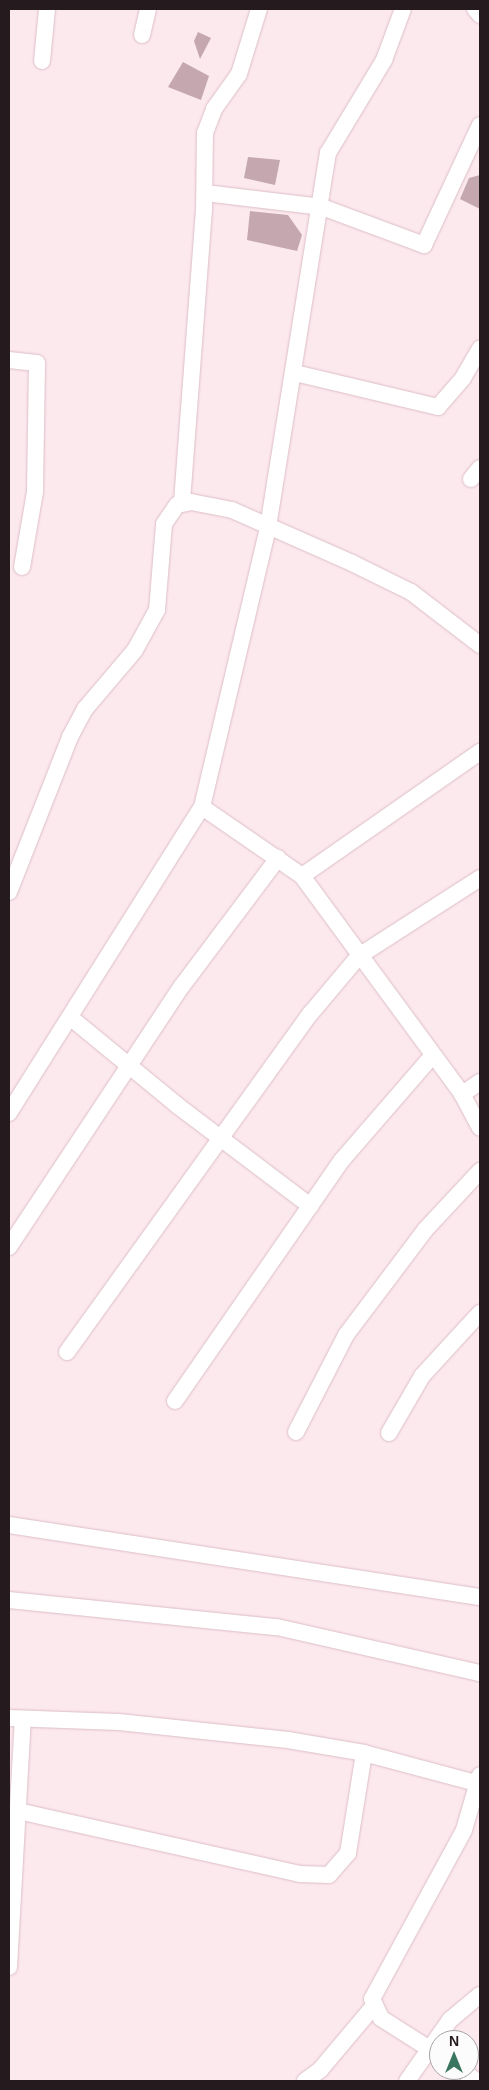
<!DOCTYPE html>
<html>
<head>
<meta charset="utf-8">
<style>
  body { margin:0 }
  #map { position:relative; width:489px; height:2090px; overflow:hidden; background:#fce9ee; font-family:Arial,sans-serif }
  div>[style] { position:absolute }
  .building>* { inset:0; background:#c4a7af }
  .roads { filter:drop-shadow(0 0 1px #dcbec6) drop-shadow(0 0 1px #dcbec6) }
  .minor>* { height:16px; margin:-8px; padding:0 8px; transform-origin:8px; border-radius:8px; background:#fff }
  span { translate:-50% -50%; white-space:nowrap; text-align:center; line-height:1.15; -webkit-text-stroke:4px #fcfcfc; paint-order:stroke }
  .frame { position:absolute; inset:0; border:10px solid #251a1d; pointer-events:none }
  .north { position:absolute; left:429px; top:2030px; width:50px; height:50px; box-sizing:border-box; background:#fcfcfc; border:1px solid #a6a2a3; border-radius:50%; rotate:0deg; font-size:14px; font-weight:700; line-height:20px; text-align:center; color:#251a1d }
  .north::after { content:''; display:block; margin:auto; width:18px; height:22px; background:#39755f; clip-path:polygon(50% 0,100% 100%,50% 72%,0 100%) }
</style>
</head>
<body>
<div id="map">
  <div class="building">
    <div style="clip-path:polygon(198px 32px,211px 38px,200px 59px,194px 41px)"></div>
    <div style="clip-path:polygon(183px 62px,209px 76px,201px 100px,168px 87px)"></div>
    <div style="clip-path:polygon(248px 157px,280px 160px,275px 185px,244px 178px)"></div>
    <div style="clip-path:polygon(480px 175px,480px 209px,460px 199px,469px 178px)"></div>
    <div style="clip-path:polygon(250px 211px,288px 215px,302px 235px,297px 251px,247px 240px)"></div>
  </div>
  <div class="roads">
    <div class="minor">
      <div style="left:475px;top:9px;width:8px;rotate:50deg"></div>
      <div style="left:142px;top:35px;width:27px;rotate:-77deg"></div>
      <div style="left:42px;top:61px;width:52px;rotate:-84.5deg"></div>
      <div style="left:205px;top:193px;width:118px;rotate:6.8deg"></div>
      <div style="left:322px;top:207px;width:109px;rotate:20.4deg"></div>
      <div style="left:424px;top:245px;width:132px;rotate:-65deg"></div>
      <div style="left:9px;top:360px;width:28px;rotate:6deg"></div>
      <div style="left:37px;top:363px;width:129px;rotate:90.9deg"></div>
      <div style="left:35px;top:492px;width:76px;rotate:99.8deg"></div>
      <div style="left:295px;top:373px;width:147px;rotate:13.4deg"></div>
      <div style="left:438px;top:407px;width:38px;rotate:-49deg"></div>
      <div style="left:463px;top:378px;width:34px;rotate:-60deg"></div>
      <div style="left:471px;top:479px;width:14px;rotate:-51deg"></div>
      <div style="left:182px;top:502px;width:292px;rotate:-85.7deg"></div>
      <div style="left:204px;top:211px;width:78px;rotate:-89.3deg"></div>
      <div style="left:205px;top:133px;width:26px;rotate:-69deg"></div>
      <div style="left:214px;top:109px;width:43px;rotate:-54.5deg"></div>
      <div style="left:239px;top:74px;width:68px;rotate:-72.9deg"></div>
      <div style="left:202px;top:807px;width:121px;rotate:34.6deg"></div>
      <div style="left:302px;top:876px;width:217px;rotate:-34.9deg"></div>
      <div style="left:302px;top:876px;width:270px;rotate:53.7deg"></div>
      <div style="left:9px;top:892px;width:167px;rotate:-68.5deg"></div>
      <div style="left:70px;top:737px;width:32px;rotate:-62deg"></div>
      <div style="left:85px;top:709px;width:77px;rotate:-49.7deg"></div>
      <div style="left:135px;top:650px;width:46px;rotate:-61.2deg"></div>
      <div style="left:157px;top:610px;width:86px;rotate:-85.3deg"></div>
      <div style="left:164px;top:524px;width:23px;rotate:-56deg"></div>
      <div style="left:177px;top:505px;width:14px;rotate:-12deg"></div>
      <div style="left:191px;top:502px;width:42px;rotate:11deg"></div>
      <div style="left:232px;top:510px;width:131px;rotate:23.8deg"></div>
      <div style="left:352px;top:563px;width:66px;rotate:26.2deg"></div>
      <div style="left:411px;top:592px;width:87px;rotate:37.5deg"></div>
      <div style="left:71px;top:1018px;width:139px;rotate:39.4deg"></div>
      <div style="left:178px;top:1106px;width:166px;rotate:37.1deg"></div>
      <div style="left:480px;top:1082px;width:22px;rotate:146deg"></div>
      <div style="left:462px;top:1094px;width:38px;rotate:62deg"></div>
      <div style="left:9px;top:1113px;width:362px;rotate:-57.8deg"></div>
      <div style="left:202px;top:807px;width:288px;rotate:-76.7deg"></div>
      <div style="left:268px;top:527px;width:379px;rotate:-80.9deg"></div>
      <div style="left:328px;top:153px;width:109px;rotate:-58.9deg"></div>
      <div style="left:384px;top:60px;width:54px;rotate:-69.6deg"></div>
      <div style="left:9px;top:1247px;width:313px;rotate:-56.5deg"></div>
      <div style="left:182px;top:986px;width:160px;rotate:-53.1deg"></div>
      <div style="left:67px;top:1352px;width:418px;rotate:-54.3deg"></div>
      <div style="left:311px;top:1013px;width:75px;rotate:-49.9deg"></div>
      <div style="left:359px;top:956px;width:144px;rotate:-32.8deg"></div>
      <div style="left:175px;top:1401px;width:293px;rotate:-55.3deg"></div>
      <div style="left:342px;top:1160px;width:138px;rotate:-49.1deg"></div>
      <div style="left:296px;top:1432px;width:109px;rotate:-62.7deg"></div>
      <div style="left:346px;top:1335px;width:131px;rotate:-53deg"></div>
      <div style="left:425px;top:1230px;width:81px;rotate:-47deg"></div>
      <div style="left:389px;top:1433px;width:66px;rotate:-59.9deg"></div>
      <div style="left:422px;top:1376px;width:86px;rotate:-47.4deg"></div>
      <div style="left:9px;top:1525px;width:476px;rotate:8.7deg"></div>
      <div style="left:9px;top:1600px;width:269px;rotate:5.8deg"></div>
      <div style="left:277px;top:1627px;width:208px;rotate:12.8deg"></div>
      <div style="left:9px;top:1718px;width:110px;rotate:2.1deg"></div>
      <div style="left:119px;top:1722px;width:170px;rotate:6.1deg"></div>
      <div style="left:288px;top:1740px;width:77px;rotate:9.7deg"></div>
      <div style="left:364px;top:1753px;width:120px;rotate:15deg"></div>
      <div style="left:18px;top:1811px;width:289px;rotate:12.6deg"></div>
      <div style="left:300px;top:1874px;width:29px;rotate:2deg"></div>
      <div style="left:329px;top:1875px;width:29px;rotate:-49deg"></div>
      <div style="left:348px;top:1853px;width:101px;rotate:-80.9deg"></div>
      <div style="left:9px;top:1967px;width:248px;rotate:-86.8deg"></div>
      <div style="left:439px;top:2055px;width:69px;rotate:-147.5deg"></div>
      <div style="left:381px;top:2018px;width:21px;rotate:-115deg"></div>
      <div style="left:372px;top:1999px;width:192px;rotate:-61.4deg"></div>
      <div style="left:464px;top:1830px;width:57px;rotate:-73.8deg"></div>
      <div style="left:462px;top:2070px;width:18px;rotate:38deg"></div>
      <div style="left:305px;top:2081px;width:19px;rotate:-36deg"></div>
      <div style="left:320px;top:2070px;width:82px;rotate:-49.9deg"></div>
      <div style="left:407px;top:2081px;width:75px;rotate:-54.8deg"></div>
      <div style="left:450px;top:2020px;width:39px;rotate:-40deg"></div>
    </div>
  </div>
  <div class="frame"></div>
  <div class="north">N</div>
</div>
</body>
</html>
